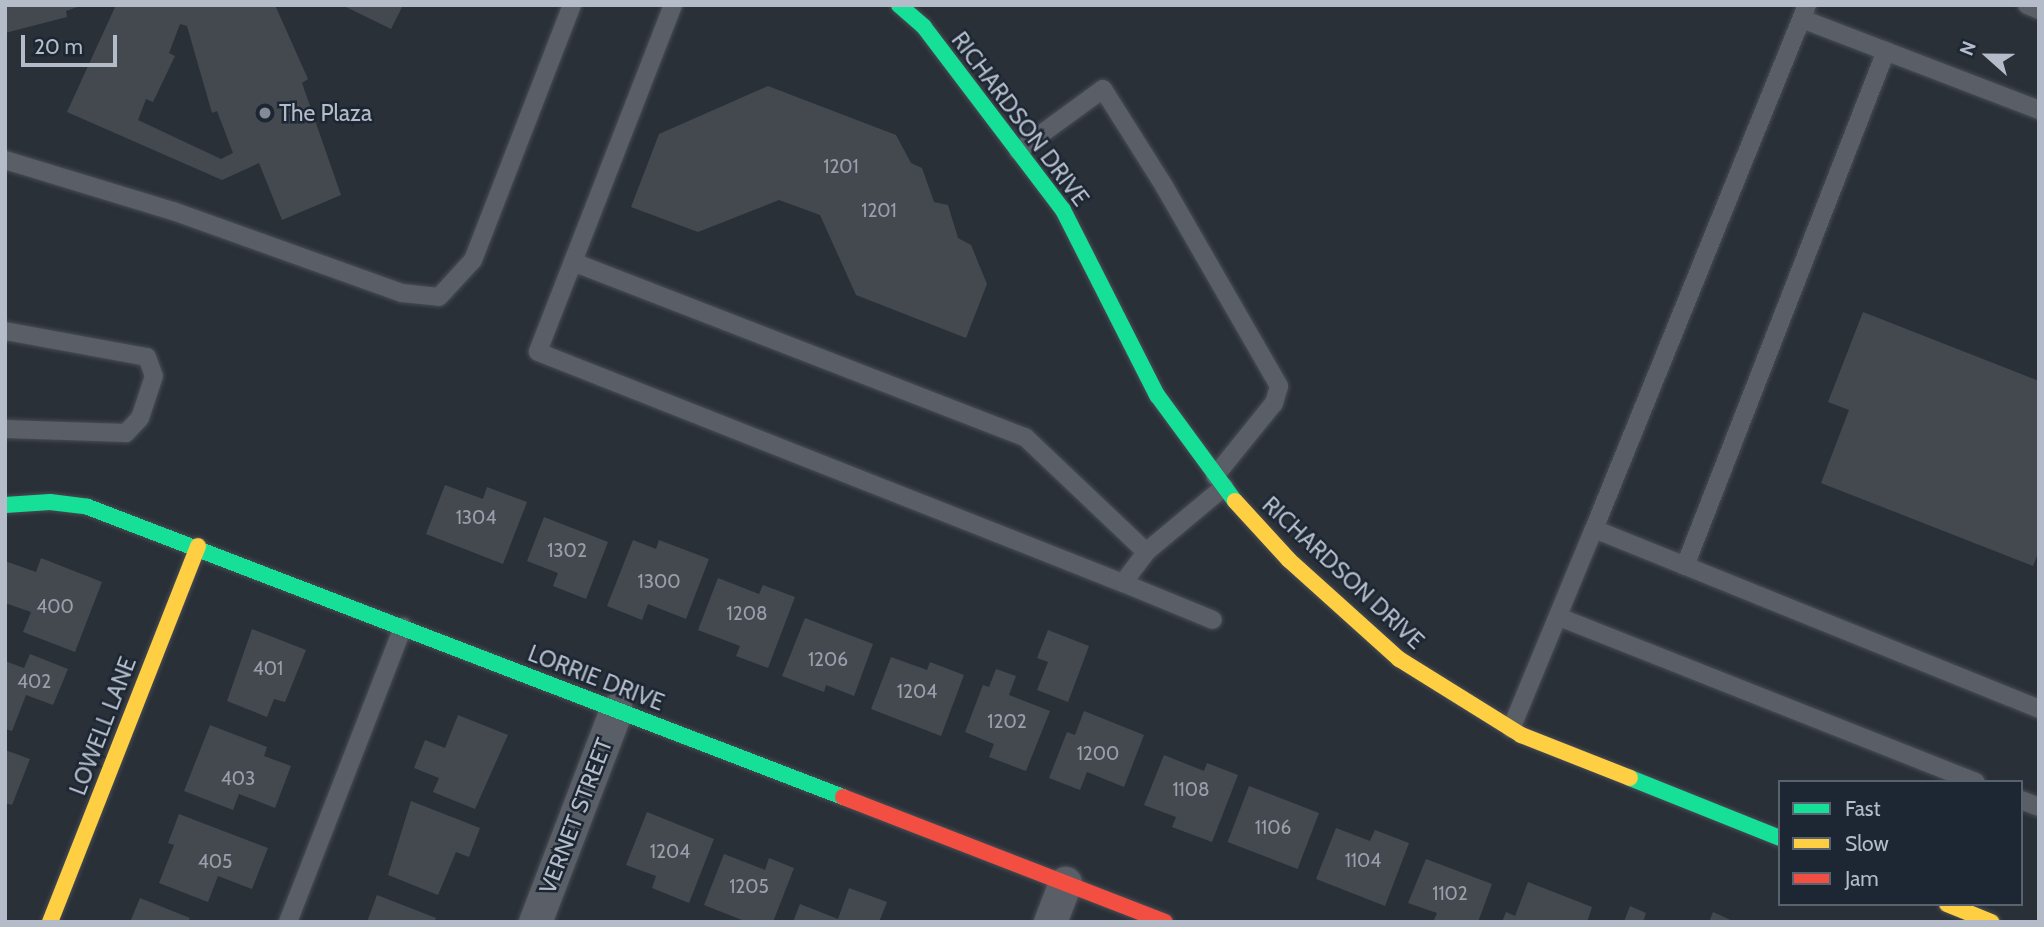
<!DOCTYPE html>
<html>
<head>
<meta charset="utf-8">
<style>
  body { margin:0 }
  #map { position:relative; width:2044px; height:927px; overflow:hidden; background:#2a3038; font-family:Cabin,sans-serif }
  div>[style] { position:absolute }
  .building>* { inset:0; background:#444950; transform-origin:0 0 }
  .roads { filter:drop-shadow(0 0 2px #484c53) drop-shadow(0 0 2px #484c53) }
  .lane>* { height:18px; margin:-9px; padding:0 9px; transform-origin:9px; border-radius:9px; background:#5a5e66 }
  .street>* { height:33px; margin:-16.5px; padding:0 16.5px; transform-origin:16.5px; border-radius:16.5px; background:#5a5e66 }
  .fast>* { height:16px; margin:-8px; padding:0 8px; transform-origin:8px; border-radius:8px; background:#16e098 }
  .slow>* { height:16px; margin:-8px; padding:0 8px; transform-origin:8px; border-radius:8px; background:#ffcf43 }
  .jam>* { height:16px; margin:-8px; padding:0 8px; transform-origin:8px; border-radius:8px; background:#f24e42 }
  .dots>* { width:19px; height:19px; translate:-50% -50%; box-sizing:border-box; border:4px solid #1d2633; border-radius:50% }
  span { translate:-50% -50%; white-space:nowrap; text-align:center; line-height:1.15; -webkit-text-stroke:5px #1d2633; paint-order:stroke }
  .number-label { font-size:19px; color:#989fab }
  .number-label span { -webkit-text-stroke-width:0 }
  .poi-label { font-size:23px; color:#b4bcc9 }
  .left { translate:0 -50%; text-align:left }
  .street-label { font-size:23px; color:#b4bcc9 }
  .frame { position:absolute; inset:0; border:7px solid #b4bcc9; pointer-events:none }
  .legend { position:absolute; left:1778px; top:780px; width:245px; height:126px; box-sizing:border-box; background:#1d2633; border:2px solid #59626f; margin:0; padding:9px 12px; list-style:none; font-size:21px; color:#b4bcc9 }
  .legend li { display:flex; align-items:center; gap:14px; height:35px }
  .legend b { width:35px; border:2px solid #59626f }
  .north { position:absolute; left:1953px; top:21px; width:70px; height:70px; -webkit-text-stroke:5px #1d2633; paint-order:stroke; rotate:291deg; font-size:19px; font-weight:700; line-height:28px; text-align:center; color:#b4bcc9 }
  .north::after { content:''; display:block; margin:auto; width:24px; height:32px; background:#b4bcc9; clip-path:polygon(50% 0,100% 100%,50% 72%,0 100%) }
  .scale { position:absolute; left:21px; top:35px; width:96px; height:32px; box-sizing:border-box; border:4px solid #b4bcc9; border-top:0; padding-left:9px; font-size:21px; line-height:24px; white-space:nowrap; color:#b4bcc9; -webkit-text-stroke:5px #1d2633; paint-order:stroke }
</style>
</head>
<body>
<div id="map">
  <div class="building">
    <div style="clip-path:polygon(5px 5px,80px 5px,80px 6px,66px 11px,67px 17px,5px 33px)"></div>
    <div style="clip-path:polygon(evenodd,116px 5px,275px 5px,308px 79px,302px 83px,341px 195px,282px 220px,259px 163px,222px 180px,67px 112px,116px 5px,180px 24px,187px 26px,212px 113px,217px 111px,233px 153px,221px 159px,138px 120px,146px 99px,153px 102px,175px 56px,169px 53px,180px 24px)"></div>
    <div style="clip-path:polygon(342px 5px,403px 5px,391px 29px)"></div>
    <div style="clip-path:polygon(768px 86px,896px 135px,911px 163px,922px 168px,934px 202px,948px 205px,958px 238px,971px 245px,987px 284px,966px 338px,856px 295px,820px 215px,779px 200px,698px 232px,631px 207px,659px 134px)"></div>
    <div style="clip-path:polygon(1863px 312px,2039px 381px,2039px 551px,2033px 566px,1821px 483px,1849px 410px,1828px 402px)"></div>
    <div style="clip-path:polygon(445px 485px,483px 499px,487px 487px,527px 502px,503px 564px,426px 534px)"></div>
    <div style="clip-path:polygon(544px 517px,608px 542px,586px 599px,553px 586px,558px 573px,527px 561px)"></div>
    <div style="clip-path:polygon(633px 540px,656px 549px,659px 540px,709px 559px,686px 619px,648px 604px,642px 620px,607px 606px)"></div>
    <div style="clip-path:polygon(41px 558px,102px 582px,75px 652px,23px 632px,31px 612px,5px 603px,5px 561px,36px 572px)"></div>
    <div style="clip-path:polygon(718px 578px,759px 594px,763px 585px,795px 597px,768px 668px,736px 656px,740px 646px,698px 630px)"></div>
    <div style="clip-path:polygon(805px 618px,873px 644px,854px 696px,826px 685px,824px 692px,782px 676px)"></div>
    <div style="clip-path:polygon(252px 629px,306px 650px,285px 702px,274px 699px,267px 717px,227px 701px)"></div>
    <div style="clip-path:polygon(1048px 630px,1089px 646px,1068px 702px,1037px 690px,1048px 662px,1037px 658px)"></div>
    <div style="clip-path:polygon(30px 654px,68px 669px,53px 705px,26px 695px,12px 731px,5px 729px,5px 661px,24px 668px)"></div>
    <div style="clip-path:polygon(891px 657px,927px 670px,930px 662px,964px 675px,941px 736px,871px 709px)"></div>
    <div style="clip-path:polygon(996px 669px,1016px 676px,1009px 695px,1050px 711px,1026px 771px,989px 757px,994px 744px,965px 732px,983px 685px,989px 687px)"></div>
    <div style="clip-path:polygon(1084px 711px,1144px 735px,1124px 787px,1087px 772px,1080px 790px,1049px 778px,1067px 732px,1075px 735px)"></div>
    <div style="clip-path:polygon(458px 715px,508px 735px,475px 809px,433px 792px,439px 778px,414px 768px,425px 740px,445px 748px)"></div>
    <div style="clip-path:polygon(210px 725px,267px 747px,264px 756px,291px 766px,275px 808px,239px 794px,233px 810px,184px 791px)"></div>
    <div style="clip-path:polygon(5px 750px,30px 759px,12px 805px,5px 803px)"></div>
    <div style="clip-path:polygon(1164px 755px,1204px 771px,1207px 763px,1238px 775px,1212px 842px,1172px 827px,1176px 817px,1144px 805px)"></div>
    <div style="left:1249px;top:786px;width:75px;height:60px;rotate:21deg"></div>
    <div style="clip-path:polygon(411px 801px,480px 828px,469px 857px,456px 852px,438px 895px,388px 875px)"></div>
    <div style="clip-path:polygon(647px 812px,714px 839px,689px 903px,652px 888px,656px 876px,626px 865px)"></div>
    <div style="clip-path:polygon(179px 814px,268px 848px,252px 889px,218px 876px,208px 902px,159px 883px,174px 845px,168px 843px)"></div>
    <div style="clip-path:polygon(1336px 828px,1370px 841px,1375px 830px,1409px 843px,1385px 906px,1316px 879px)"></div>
    <div style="clip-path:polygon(724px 854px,765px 870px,769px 858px,794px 868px,773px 922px,747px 922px,704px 905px)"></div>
    <div style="clip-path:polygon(1426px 859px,1492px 884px,1478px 922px,1433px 922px,1437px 913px,1408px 903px)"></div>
    <div style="clip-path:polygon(1528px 882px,1592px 907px,1587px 922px,1502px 922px,1506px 912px,1515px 916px)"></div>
    <div style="clip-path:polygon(849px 888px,887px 902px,879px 922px,793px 922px,800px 904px,838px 919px)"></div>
    <div style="clip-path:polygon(377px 895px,436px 918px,434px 922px,367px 922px)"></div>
    <div style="clip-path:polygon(140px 898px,190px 918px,188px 922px,130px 922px)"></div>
    <div style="clip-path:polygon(1630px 906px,1646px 913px,1643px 922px,1624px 922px)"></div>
    <div style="clip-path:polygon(1713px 912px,1735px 922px,1709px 922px)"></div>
  </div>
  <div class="roads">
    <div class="lane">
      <div style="left:673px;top:5px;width:372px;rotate:111.3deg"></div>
      <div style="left:538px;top:352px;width:629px;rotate:21.55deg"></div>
      <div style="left:1123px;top:583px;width:39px;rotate:-53deg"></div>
      <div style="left:1146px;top:552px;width:102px;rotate:-39.8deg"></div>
      <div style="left:1807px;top:5px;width:566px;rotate:112.12deg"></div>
      <div style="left:1594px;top:529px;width:480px;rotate:22deg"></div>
      <div style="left:2027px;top:5px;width:13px;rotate:23deg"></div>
      <div style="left:1802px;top:19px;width:254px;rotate:21deg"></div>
      <div style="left:1018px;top:151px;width:105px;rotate:-36.1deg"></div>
      <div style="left:1103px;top:89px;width:115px;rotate:57.8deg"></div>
      <div style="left:1164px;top:186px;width:231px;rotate:60.1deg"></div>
      <div style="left:1279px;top:386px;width:18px;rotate:106deg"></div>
      <div style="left:1274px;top:403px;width:94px;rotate:128.9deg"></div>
      <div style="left:5px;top:160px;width:176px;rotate:16.9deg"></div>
      <div style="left:173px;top:211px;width:243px;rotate:19.7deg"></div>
      <div style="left:402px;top:293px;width:37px;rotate:6deg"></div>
      <div style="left:439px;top:297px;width:50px;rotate:-47.4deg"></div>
      <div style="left:473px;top:260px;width:274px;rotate:-68.8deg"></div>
      <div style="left:573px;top:262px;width:485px;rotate:21.2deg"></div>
      <div style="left:1025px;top:437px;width:167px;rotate:43.5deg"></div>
      <div style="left:5px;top:331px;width:144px;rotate:10.4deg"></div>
      <div style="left:147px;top:357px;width:20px;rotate:70deg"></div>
      <div style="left:154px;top:376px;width:44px;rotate:108.4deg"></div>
      <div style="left:140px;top:418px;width:21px;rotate:133deg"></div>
      <div style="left:126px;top:433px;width:121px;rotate:-178.1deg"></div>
      <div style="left:1685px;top:566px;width:553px;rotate:-68.68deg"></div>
      <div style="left:1123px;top:583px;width:97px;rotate:22.3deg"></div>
      <div style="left:1559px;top:617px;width:448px;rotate:21.6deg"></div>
      <div style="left:1511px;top:729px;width:217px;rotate:-67.5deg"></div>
      <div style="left:2021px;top:800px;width:19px;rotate:21deg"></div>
      <div style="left:288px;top:922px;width:317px;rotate:-68.7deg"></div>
    </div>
    <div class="street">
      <div style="left:535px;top:922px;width:227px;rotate:-69.1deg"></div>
      <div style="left:1050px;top:922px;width:42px;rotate:-69deg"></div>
    </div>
    <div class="fast">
      <div style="left:899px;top:5px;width:33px;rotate:41deg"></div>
      <div style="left:924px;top:27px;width:230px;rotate:52.8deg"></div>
      <div style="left:1063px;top:210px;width:208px;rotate:63.1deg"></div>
      <div style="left:1157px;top:395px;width:132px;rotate:53.7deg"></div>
      <div style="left:5px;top:505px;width:45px;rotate:-3.8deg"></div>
      <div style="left:50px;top:502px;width:38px;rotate:7deg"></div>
      <div style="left:88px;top:507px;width:809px;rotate:21.01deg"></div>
      <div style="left:1630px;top:778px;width:162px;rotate:21.8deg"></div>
    </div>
    <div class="slow">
      <div style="left:1235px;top:501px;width:80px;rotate:47.5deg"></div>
      <div style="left:1289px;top:560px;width:148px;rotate:42deg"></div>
      <div style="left:1399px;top:659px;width:144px;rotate:31.9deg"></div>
      <div style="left:1521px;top:735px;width:117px;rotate:21.5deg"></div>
      <div style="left:1947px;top:904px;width:48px;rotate:22.2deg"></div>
      <div style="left:50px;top:922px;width:404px;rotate:-68.5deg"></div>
    </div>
    <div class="jam">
      <div style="left:843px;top:797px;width:345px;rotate:21.2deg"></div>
    </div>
  </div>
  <div class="dots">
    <div style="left:265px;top:113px;background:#848b96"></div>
  </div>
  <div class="number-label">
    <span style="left:841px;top:167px">1201</span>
    <span style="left:879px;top:211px">1201</span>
    <span style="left:476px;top:518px">1304</span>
    <span style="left:567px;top:551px">1302</span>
    <span style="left:659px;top:582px">1300</span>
    <span style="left:55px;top:607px">400</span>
    <span style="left:747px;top:614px">1208</span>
    <span style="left:828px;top:660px">1206</span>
    <span style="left:268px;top:669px">401</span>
    <span style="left:34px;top:682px">402</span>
    <span style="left:917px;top:692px">1204</span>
    <span style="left:1007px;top:722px">1202</span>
    <span style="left:1098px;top:754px">1200</span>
    <span style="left:238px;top:779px">403</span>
    <span style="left:1191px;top:790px">1108</span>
    <span style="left:1273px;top:828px">1106</span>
    <span style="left:670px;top:852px">1204</span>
    <span style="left:1363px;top:861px">1104</span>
    <span style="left:215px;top:862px">405</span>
    <span style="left:749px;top:887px">1205</span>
    <span style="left:1450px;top:894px">1102</span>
  </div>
  <div class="poi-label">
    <span class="left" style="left:279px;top:113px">The Plaza</span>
  </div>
  <div class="street-label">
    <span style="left:1020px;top:119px;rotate:53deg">RICHARDSON DRIVE</span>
    <span style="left:1343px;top:573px;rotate:43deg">RICHARDSON DRIVE</span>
    <span style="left:596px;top:678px;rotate:21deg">LORRIE DRIVE</span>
    <span style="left:103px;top:726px;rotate:-69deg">LOWELL LANE</span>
    <span style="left:576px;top:816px;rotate:-69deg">VERNET STREET</span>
  </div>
  <div class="frame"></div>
  <ul class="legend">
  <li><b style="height:9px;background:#16e098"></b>Fast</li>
  <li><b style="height:9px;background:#ffcf43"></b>Slow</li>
  <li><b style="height:9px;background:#f24e42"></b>Jam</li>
  </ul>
  <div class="north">N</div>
  <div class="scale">20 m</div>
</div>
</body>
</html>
